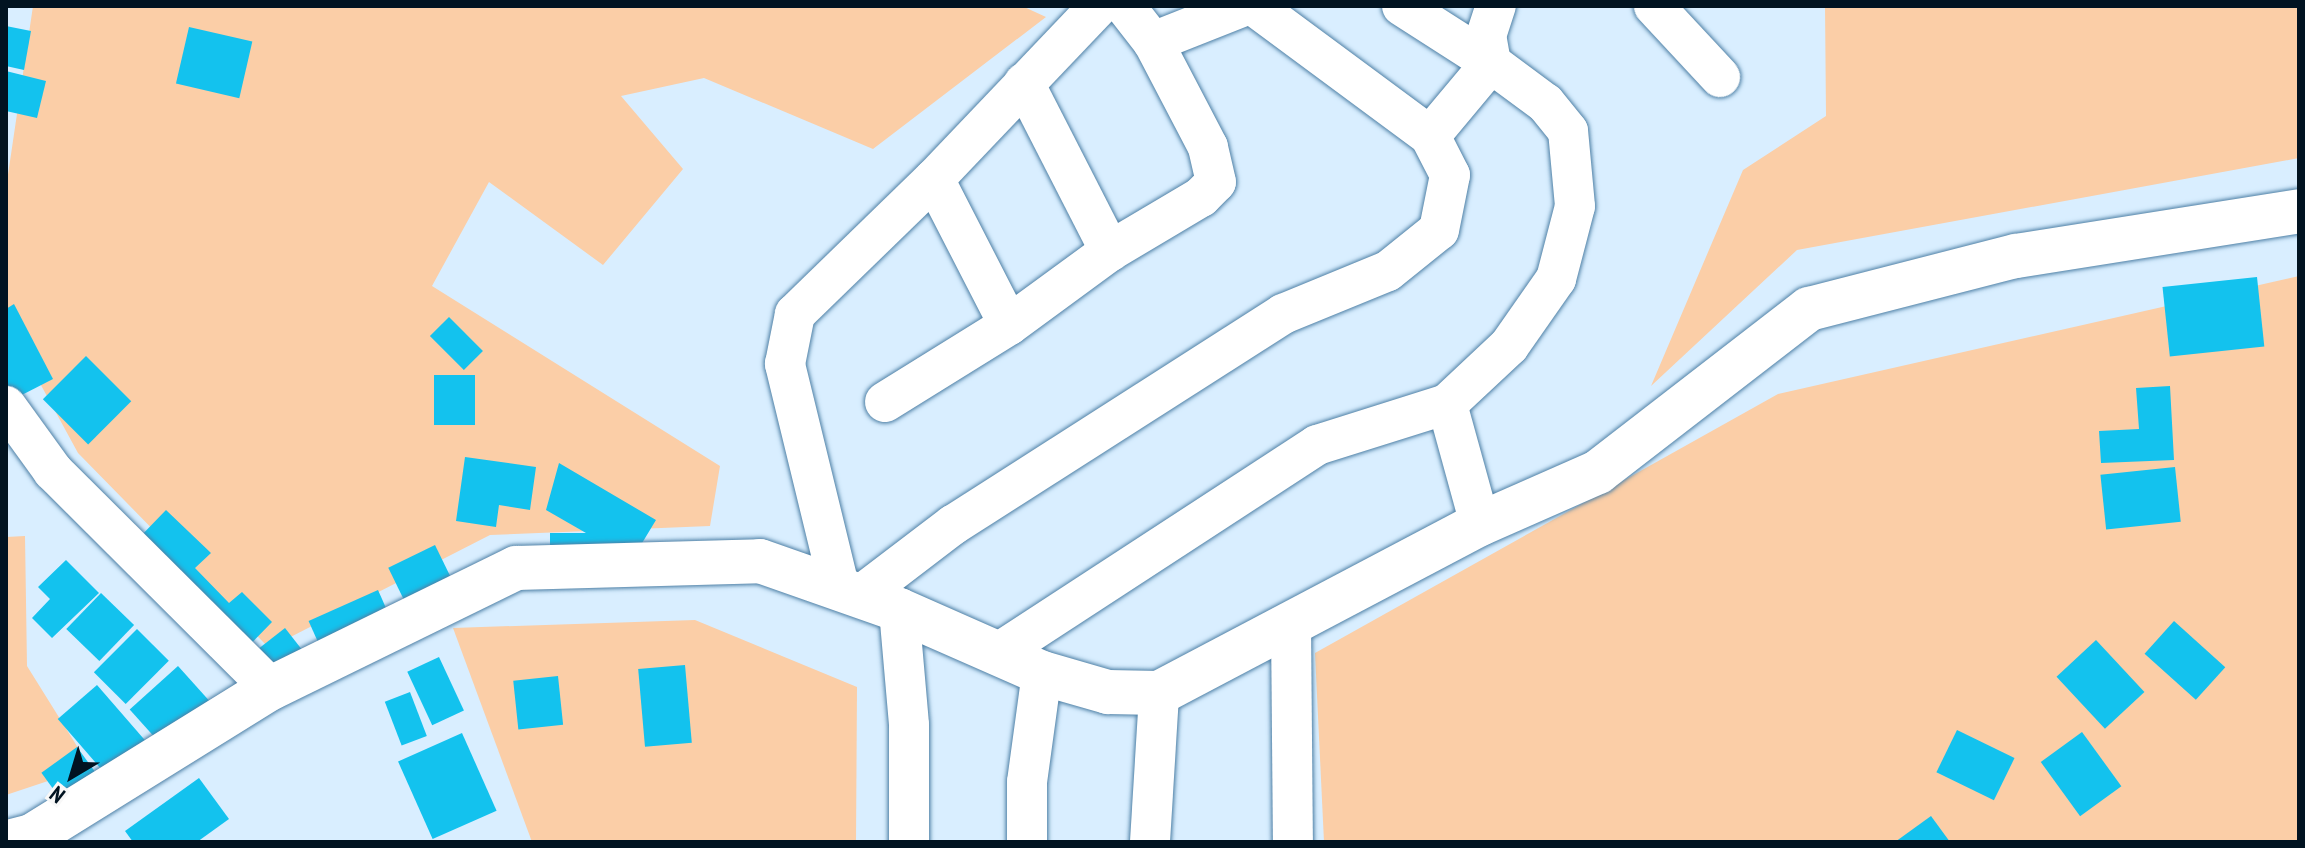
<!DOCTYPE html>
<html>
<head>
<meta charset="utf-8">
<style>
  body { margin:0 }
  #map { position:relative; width:2305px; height:848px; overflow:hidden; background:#d9eeff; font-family:"PT Sans Narrow",sans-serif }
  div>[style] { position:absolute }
  .green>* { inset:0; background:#fbcea7 }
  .building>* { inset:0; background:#13c2ee; transform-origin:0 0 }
  .roads { filter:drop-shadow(0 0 2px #4e80a6) drop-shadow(0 0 2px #4e80a6) }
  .minor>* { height:40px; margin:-20px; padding:0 20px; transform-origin:20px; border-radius:20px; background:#fff }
  .tertiary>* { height:44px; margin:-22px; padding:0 22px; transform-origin:22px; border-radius:22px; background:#fff }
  span { translate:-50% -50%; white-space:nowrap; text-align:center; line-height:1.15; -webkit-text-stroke:7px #f8f8f8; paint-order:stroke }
  .frame { position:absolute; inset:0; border:8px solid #011321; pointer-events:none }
  .north { position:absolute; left:32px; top:736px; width:80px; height:80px; -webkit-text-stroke:6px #f8f8f8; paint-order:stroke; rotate:218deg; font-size:22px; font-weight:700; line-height:32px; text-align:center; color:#011321 }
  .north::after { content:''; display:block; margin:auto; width:28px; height:36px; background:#011321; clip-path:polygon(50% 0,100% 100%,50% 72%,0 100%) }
</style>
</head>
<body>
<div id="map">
  <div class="green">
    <div style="clip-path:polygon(33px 6px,1022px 6px,1046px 17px,873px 149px,704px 78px,621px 96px,683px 169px,603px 265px,489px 182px,432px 286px,720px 466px,710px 526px,490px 535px,269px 648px,78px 453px,6px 321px,6px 188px)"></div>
    <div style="clip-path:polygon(1825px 6px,2299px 6px,2299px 158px,1797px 250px,1651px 386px,1743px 170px,1826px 116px)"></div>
    <div style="clip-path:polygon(2299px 276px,2299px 842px,1324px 842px,1315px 653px,1778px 394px)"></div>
    <div style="clip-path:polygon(25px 536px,27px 666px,90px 767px,6px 795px,6px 537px)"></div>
    <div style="clip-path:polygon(695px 620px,857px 687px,856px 842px,532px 842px,453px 628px)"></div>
  </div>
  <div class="building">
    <div style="clip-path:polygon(6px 26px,31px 31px,24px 70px,6px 66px)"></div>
    <div style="left:189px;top:27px;width:65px;height:58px;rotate:13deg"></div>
    <div style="clip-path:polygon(6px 71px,46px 81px,37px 118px,6px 111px)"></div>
    <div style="left:2257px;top:277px;width:70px;height:95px;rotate:84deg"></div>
    <div style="clip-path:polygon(14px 304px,53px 379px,12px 400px,6px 389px,6px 309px)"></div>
    <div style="left:449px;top:317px;width:48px;height:27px;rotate:45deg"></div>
    <div style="left:86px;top:356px;width:64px;height:61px;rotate:45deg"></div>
    <div style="left:434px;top:375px;width:41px;height:50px"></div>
    <div style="clip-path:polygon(2170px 386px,2174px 460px,2101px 463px,2099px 431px,2139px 429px,2136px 388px)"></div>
    <div style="clip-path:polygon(465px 457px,536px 467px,530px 510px,499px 505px,496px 527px,456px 521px)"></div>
    <div style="clip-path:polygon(559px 463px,656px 520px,633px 558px,550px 558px,550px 533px,586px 533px,546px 510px)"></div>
    <div style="left:2175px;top:467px;width:55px;height:75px;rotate:84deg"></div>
    <div style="clip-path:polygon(166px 510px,211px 553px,195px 568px,229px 603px,242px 592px,272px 622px,243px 652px,135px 542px)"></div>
    <div style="left:435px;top:545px;width:49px;height:52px;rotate:64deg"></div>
    <div style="clip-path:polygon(66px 560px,99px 593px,52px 638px,32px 618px,50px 599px,38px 587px)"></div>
    <div style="left:378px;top:590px;width:36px;height:76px;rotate:66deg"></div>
    <div style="left:101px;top:593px;width:46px;height:50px;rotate:44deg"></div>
    <div style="left:2174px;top:621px;width:69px;height:44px;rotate:42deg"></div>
    <div style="left:285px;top:628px;width:33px;height:46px;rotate:52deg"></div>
    <div style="left:137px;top:629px;width:45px;height:61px;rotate:45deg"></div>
    <div style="left:2096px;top:640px;width:71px;height:54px;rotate:47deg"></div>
    <div style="left:439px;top:657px;width:59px;height:35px;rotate:65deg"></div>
    <div style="left:685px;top:665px;width:78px;height:47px;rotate:85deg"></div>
    <div style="left:178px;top:666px;width:50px;height:65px;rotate:48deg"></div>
    <div style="left:558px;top:676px;width:49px;height:45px;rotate:84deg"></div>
    <div style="left:97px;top:685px;width:86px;height:52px;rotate:49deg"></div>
    <div style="left:410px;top:692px;width:47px;height:27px;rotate:69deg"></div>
    <div style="left:1957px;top:730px;width:64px;height:47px;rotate:26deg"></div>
    <div style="left:2082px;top:732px;width:67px;height:51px;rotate:54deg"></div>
    <div style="left:462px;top:733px;width:85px;height:70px;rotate:66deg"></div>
    <div style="left:77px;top:747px;width:44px;height:44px;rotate:54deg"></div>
    <div style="clip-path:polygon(199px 778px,229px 819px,197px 842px,133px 842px,125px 831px)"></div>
    <div style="clip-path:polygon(1931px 816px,1950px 842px,1895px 842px)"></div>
  </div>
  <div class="roads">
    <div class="minor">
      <div style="left:1402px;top:6px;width:106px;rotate:32.6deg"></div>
      <div style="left:1491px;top:63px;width:95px;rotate:129.9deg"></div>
      <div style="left:1654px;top:6px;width:97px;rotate:47.1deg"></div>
      <div style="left:1153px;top:42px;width:98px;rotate:-21.6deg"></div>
      <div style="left:1024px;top:83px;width:189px;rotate:62.9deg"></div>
      <div style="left:934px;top:179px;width:164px;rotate:62.8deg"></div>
      <div style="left:885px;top:402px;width:146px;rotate:-31.8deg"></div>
      <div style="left:1009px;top:325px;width:125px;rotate:-36.2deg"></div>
      <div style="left:1110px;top:251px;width:106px;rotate:-30.7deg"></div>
      <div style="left:1201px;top:197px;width:21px;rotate:-45deg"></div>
      <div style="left:1216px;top:182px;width:36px;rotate:-103deg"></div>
      <div style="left:1208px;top:147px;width:119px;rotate:-117.6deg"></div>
      <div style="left:1153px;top:42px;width:46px;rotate:-127.9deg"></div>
      <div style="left:1447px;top:404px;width:124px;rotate:74.6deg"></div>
      <div style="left:6px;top:406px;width:80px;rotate:54.1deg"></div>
      <div style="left:53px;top:471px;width:308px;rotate:44.9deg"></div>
      <div style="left:840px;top:590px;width:233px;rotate:-103.7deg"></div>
      <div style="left:785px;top:364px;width:51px;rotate:-78.7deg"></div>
      <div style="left:795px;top:314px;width:194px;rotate:-44.2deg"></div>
      <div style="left:934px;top:179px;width:239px;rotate:-46.4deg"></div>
      <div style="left:861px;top:595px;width:116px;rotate:-37.3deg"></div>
      <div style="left:953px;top:525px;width:392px;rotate:-32.6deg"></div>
      <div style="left:1283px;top:314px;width:113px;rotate:-22.3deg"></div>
      <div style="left:1388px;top:271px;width:65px;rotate:-38.8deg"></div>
      <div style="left:1439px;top:230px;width:56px;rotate:-78.7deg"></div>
      <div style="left:1450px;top:175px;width:44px;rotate:-117.1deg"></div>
      <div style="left:1430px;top:136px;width:219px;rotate:-143.5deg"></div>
      <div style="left:899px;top:610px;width:115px;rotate:85deg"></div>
      <div style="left:909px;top:725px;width:117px;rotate:90deg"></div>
      <div style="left:1291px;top:623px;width:219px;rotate:89.5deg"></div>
      <div style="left:1001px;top:651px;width:377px;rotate:-33.1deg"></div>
      <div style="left:1317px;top:445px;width:136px;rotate:-17.5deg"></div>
      <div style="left:1447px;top:404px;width:85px;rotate:-43.1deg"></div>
      <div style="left:1509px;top:346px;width:82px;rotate:-55deg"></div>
      <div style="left:1556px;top:279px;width:75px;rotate:-75.4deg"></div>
      <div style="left:1575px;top:206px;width:75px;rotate:-95.3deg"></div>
      <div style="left:1568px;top:131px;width:36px;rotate:-129deg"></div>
      <div style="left:1545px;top:103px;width:67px;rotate:-143.5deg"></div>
      <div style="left:1491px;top:63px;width:27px;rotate:-100deg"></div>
      <div style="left:1486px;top:36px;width:32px;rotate:-72deg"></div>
      <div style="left:1027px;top:842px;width:60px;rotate:-90deg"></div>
      <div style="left:1027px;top:782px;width:110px;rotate:-82.2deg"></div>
      <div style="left:1150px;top:842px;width:149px;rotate:-86.5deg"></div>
    </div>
    <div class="tertiary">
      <div style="left:8px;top:842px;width:25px;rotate:-14deg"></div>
      <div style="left:32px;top:836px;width:281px;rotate:-31.8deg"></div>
      <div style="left:271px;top:688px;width:273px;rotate:-26.1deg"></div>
      <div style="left:516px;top:568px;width:244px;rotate:-1.6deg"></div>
      <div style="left:760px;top:561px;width:147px;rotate:19.4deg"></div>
      <div style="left:899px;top:610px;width:156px;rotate:23.8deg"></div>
      <div style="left:1042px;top:673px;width:69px;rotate:16.1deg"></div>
      <div style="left:1108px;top:692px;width:51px;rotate:1.1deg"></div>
      <div style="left:1159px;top:693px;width:363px;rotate:-27.8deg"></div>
      <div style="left:1480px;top:524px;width:129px;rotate:-23.8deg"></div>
      <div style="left:1598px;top:472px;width:267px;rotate:-37.7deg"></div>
      <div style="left:1809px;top:309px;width:214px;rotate:-14.4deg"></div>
      <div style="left:2016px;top:256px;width:287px;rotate:-9deg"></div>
    </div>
  </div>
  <div class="frame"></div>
  <div class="north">N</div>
</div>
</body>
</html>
